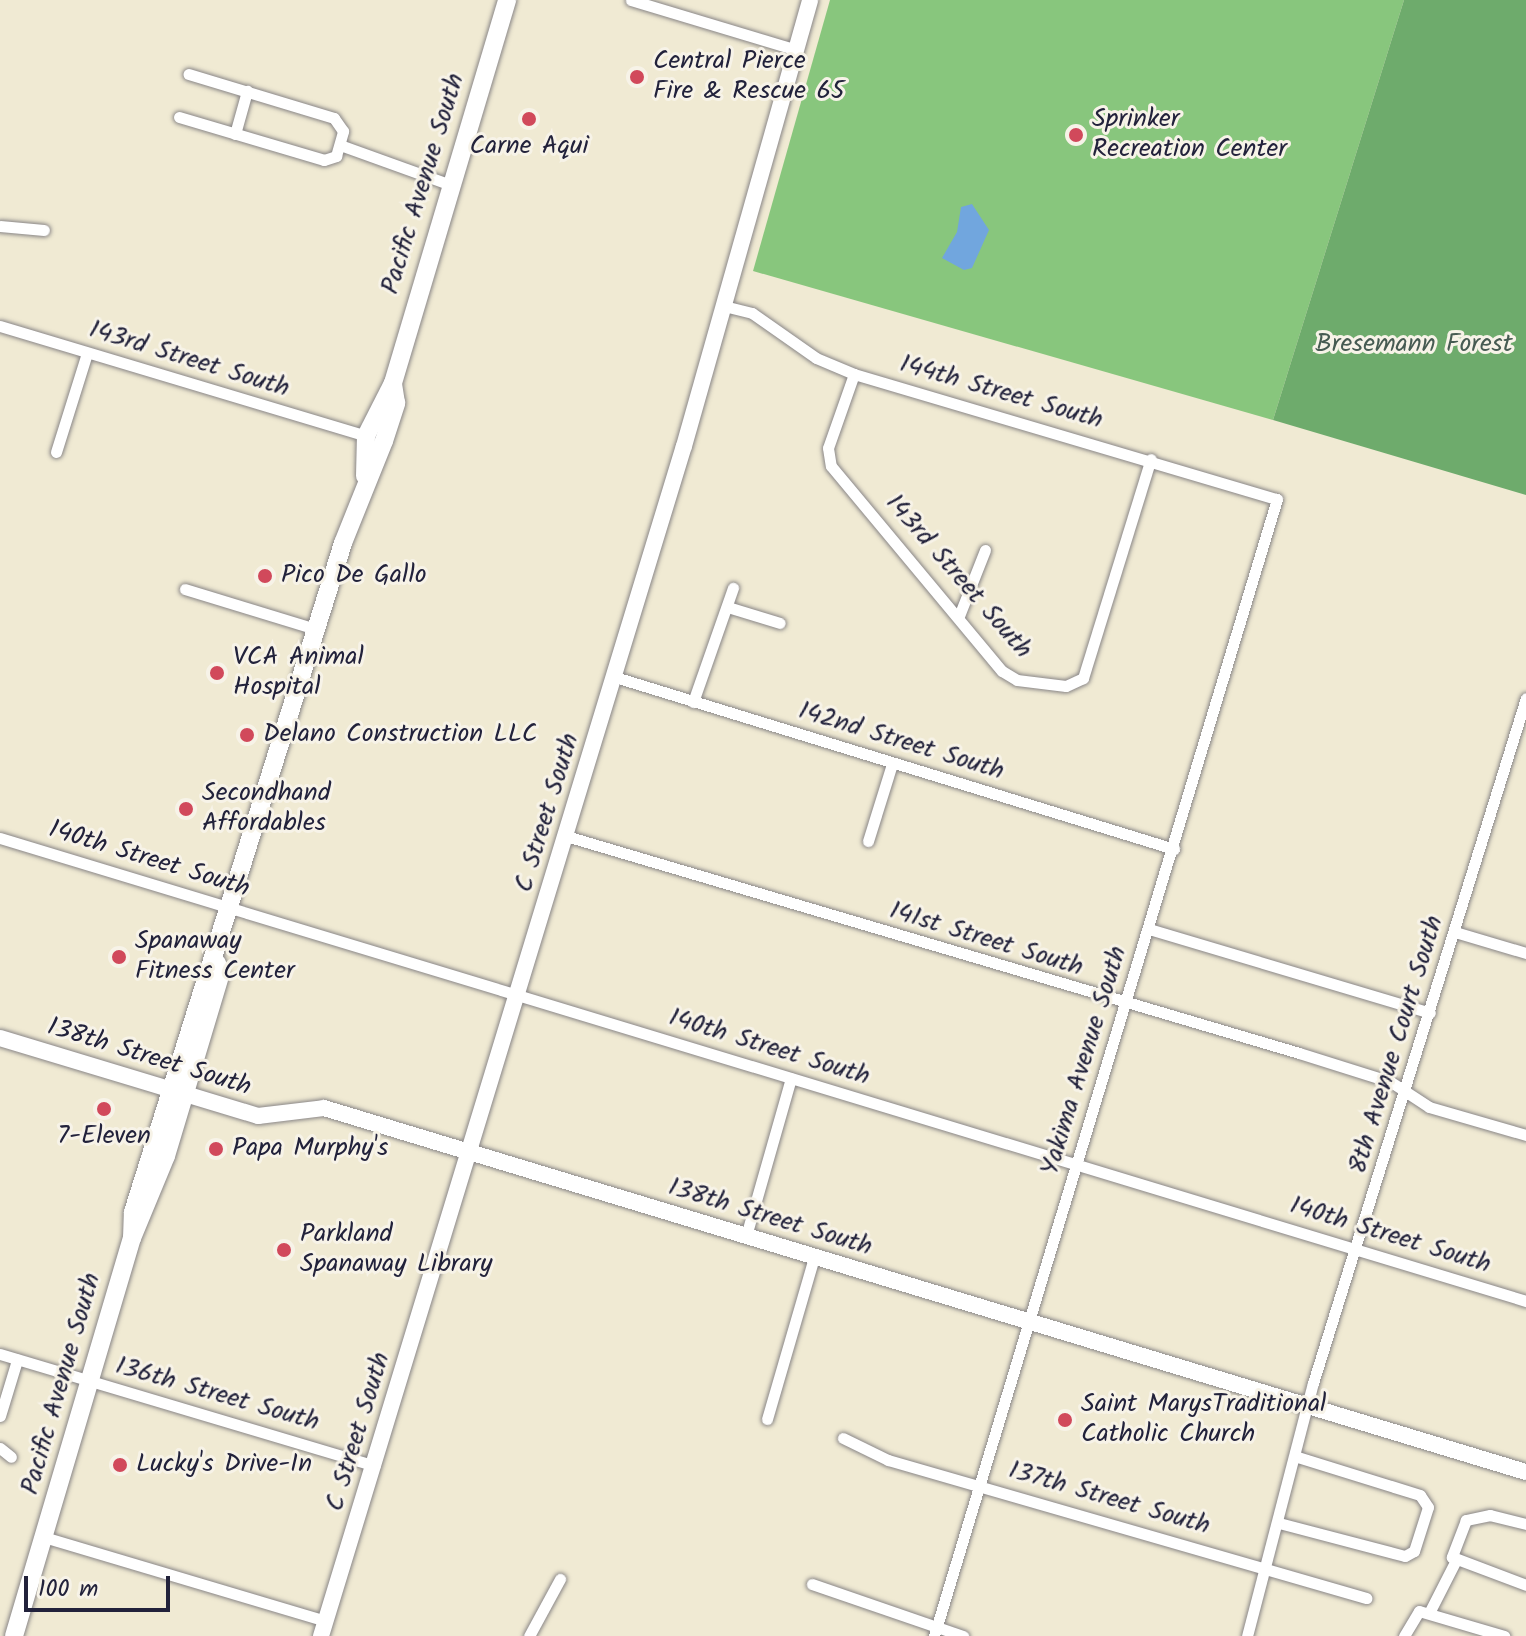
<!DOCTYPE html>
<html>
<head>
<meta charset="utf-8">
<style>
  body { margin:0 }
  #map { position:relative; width:1526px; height:1636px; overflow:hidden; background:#f0ead3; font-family:Kalam,sans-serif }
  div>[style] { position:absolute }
  .green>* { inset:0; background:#88c67d }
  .forest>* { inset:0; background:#6eab6c }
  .water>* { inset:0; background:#71a6de }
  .roads { filter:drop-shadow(0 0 2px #898687) drop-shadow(0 0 2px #898687) }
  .street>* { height:11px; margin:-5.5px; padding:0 5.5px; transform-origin:5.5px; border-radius:5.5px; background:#fff }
  .secondary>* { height:16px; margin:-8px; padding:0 8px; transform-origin:8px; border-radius:8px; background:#fff }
  .primary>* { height:18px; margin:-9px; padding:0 9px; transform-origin:9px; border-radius:9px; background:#fff }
  .dots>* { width:22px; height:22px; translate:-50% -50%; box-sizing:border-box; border:4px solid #f7f3e8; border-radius:50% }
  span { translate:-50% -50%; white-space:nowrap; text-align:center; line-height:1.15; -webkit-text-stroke:6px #f7f3e8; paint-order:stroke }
  .poi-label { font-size:26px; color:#22223b }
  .left { translate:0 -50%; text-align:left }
  .street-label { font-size:26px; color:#22223b }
  .park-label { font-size:26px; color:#465b52 }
  .scale { position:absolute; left:24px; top:1576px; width:146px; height:36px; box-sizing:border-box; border:4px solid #22223b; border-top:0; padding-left:10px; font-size:24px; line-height:28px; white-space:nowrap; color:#22223b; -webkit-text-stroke:6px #f7f3e8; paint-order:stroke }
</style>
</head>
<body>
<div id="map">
  <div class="green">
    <div style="clip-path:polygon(830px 0,1404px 0,1273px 420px,753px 271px)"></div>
  </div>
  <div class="forest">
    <div style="clip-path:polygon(1404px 0,1526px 0,1526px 495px,1273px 420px)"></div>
  </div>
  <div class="water">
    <div style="clip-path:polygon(972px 204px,989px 230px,972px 268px,964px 270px,942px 258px,957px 232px,961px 207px)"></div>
  </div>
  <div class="roads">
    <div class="street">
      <div style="left:631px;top:0;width:173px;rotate:16.8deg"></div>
      <div style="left:179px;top:117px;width:151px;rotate:16.5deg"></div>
      <div style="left:324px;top:160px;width:13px;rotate:-18deg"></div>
      <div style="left:336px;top:156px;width:26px;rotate:-74deg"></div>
      <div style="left:343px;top:131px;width:16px;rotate:-125deg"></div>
      <div style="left:334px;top:118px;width:152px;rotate:-163.2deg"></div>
      <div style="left:235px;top:134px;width:45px;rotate:-74.4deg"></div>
      <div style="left:340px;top:145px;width:118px;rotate:19.8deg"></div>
      <div style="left:0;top:226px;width:44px;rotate:5.2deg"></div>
      <div style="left:724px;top:306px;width:29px;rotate:14deg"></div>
      <div style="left:752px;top:313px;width:78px;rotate:35.1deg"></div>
      <div style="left:816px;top:358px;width:41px;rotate:22.8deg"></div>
      <div style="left:854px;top:374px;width:441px;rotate:16.5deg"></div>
      <div style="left:1277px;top:499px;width:1188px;rotate:106.79deg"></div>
      <div style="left:0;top:326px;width:382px;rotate:16.7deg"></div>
      <div style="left:854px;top:374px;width:78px;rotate:109.4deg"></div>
      <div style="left:828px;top:448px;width:18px;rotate:81deg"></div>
      <div style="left:831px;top:466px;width:267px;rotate:50.2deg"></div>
      <div style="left:1002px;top:671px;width:17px;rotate:31deg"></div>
      <div style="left:1017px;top:680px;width:49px;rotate:7deg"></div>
      <div style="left:1066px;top:686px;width:19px;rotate:-25deg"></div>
      <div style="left:1083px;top:678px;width:229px;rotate:-72.8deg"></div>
      <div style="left:56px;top:452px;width:104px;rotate:-72.6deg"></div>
      <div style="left:185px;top:589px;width:137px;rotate:17deg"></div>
      <div style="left:728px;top:607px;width:54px;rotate:17.1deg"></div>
      <div style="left:959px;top:616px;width:71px;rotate:-68.5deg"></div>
      <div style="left:615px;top:677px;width:585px;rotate:17.1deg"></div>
      <div style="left:693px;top:702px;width:121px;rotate:-70.7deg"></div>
      <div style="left:566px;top:836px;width:764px;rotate:16.49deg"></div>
      <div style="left:1299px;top:1053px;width:96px;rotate:17.5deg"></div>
      <div style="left:1391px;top:1082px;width:45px;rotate:33.3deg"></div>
      <div style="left:1429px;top:1107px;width:101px;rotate:16.1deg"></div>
      <div style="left:0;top:838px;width:1595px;rotate:16.88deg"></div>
      <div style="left:868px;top:841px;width:81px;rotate:-72.7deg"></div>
      <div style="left:1149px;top:929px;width:293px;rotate:16.6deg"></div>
      <div style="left:1455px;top:932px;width:74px;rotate:16.5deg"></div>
      <div style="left:746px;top:1236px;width:164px;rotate:-74.1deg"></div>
      <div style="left:0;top:1354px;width:391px;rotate:16.6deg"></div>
      <div style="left:0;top:1416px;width:59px;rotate:-73.1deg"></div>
      <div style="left:767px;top:1419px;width:169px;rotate:-73.8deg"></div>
      <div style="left:843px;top:1438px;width:50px;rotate:26.1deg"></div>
      <div style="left:888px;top:1460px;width:498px;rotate:16.1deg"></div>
      <div style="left:0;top:1448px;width:14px;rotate:39deg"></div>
      <div style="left:1279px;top:1523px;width:130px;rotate:14.7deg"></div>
      <div style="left:1405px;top:1556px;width:10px;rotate:-29deg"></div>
      <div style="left:1414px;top:1551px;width:46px;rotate:-72.3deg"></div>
      <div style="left:1428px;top:1507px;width:14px;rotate:-124deg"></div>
      <div style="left:1420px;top:1495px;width:129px;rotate:-162.8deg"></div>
      <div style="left:1526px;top:1524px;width:37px;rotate:-166deg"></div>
      <div style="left:1490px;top:1515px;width:25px;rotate:168deg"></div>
      <div style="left:1466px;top:1520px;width:40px;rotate:111deg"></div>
      <div style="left:1452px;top:1557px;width:79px;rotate:20.7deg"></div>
      <div style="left:44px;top:1537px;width:293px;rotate:16.6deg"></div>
      <div style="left:812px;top:1584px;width:160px;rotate:19deg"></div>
      <div style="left:1429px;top:1613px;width:57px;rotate:-63deg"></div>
      <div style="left:529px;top:1636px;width:65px;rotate:-61.5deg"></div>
      <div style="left:1247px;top:1636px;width:261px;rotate:-75.4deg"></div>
      <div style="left:1313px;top:1383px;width:717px;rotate:-72.73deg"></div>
      <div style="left:1404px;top:1636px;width:29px;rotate:-59deg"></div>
      <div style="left:1419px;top:1611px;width:89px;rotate:16.4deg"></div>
    </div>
    <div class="secondary">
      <div style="left:0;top:1038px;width:270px;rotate:16.8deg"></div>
      <div style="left:258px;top:1116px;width:66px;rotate:-6.9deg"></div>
      <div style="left:324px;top:1108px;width:1256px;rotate:16.85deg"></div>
      <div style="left:321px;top:1636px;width:1244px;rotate:-73.04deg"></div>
      <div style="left:684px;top:446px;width:463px;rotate:-74.2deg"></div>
    </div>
    <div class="primary">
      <div style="left:365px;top:476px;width:40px;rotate:-88.6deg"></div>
      <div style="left:366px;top:436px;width:59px;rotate:-63deg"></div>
      <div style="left:393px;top:383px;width:400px;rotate:-73.4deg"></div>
      <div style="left:132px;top:1238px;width:89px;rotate:-67.5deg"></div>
      <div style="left:166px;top:1156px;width:188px;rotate:-73.3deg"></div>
      <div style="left:220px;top:976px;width:13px;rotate:-103deg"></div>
      <div style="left:14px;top:1636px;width:415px;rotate:-73.5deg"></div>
      <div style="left:132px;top:1238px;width:26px;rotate:-88deg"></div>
      <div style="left:133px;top:1212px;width:701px;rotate:-72.57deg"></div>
      <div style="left:343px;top:543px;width:110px;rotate:-68.1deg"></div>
      <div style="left:384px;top:441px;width:40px;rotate:-72deg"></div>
      <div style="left:396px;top:403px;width:20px;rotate:-99deg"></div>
    </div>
  </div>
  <div class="dots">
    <div style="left:637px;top:77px;background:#d1495b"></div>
    <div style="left:529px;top:119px;background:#d1495b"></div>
    <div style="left:1076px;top:135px;background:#d1495b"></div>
    <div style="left:265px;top:576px;background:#d1495b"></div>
    <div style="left:217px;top:673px;background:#d1495b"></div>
    <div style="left:247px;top:735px;background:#d1495b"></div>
    <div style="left:186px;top:809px;background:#d1495b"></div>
    <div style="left:119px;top:957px;background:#d1495b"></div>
    <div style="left:104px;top:1109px;background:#d1495b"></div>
    <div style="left:216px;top:1149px;background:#d1495b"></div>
    <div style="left:284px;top:1250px;background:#d1495b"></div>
    <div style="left:1065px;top:1420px;background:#d1495b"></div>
    <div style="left:120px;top:1465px;background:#d1495b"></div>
  </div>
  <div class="poi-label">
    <span class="left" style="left:653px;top:77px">Central Pierce<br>Fire &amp; Rescue 65</span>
    <span class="left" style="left:1092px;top:135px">Sprinker<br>Recreation Center</span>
    <span style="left:529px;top:147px">Carne Aqui</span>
    <span class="left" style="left:281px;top:576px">Pico De Gallo</span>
    <span class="left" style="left:233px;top:673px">VCA Animal<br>Hospital</span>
    <span class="left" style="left:263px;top:735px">Delano Construction LLC</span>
    <span class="left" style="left:202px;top:809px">Secondhand<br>Affordables</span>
    <span class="left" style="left:135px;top:957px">Spanaway<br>Fitness Center</span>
    <span style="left:104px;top:1137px">7-Eleven</span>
    <span class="left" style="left:232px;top:1149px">Papa Murphy's</span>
    <span class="left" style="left:300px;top:1250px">Parkland<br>Spanaway Library</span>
    <span class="left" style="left:1081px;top:1420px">Saint MarysTraditional<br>Catholic Church</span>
    <span class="left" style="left:136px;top:1465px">Lucky's Drive-In</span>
  </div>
  <div class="street-label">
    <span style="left:424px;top:184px;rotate:-73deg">Pacific Avenue South</span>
    <span style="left:189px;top:360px;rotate:17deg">143rd Street South</span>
    <span style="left:1001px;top:393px;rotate:16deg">144th Street South</span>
    <span style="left:958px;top:577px;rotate:49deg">143rd Street South</span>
    <span style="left:901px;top:742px;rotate:17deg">142nd Street South</span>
    <span style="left:548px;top:813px;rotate:-73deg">C Street South</span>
    <span style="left:149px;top:860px;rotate:17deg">140th Street South</span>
    <span style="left:986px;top:940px;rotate:17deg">141st Street South</span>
    <span style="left:1397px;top:1045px;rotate:-73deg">8th Avenue Court South</span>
    <span style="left:769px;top:1048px;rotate:17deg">140th Street South</span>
    <span style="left:149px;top:1058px;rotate:17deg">138th Street South</span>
    <span style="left:1085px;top:1061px;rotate:-73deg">Yakima Avenue South</span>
    <span style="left:770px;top:1218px;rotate:17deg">138th Street South</span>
    <span style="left:1390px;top:1236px;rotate:17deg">140th Street South</span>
    <span style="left:62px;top:1384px;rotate:-74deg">Pacific Avenue South</span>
    <span style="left:217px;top:1395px;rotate:16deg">136th Street South</span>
    <span style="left:359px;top:1432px;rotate:-73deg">C Street South</span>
    <span style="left:1109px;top:1499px;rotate:16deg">137th Street South</span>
  </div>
  <div class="park-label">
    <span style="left:1414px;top:345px">Bresemann Forest</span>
  </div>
  <div class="scale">100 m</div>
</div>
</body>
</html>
